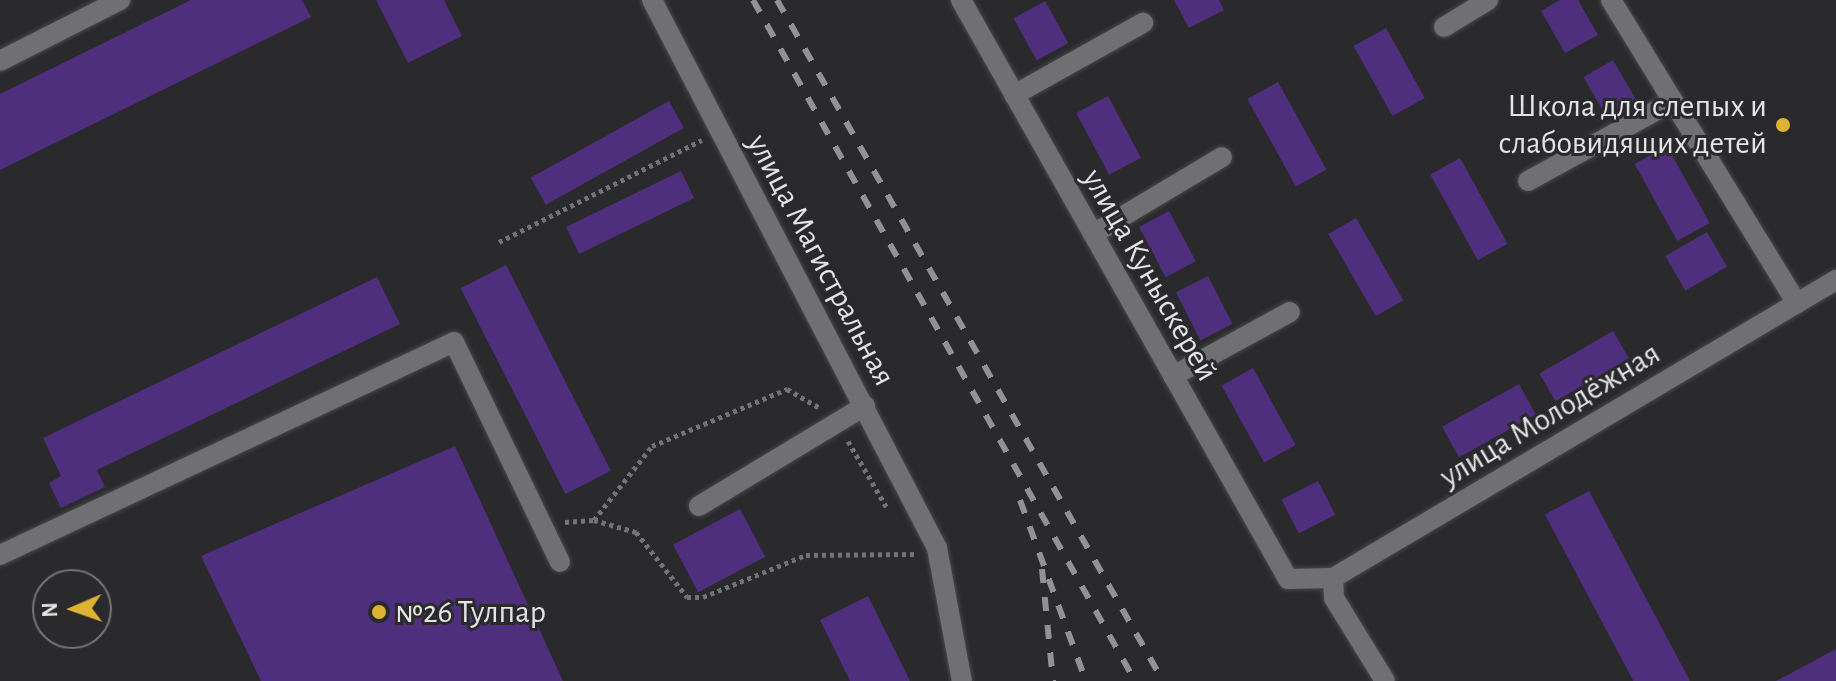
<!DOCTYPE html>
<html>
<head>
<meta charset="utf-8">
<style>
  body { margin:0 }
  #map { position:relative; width:1836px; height:681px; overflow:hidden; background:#2a292b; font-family:"Alegreya Sans",sans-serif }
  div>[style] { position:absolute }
  .building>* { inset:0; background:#4e2f7d; transform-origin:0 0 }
  .path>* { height:5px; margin-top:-2.5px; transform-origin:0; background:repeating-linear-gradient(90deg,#737374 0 4px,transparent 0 8px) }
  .roads { filter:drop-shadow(0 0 2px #484749) drop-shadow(0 0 2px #484749) }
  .minor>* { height:20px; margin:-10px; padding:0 10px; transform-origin:10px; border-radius:10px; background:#706f71 }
  .rail>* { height:6px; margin-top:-3px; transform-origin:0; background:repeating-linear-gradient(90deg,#929193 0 14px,transparent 0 28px) }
  .dots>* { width:22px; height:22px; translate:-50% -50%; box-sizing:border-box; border:4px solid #2a292b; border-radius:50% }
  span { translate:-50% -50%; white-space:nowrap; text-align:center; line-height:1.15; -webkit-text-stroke:6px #2a292b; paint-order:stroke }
  .poi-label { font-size:32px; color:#e4e4e5 }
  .right { translate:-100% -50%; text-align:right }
  .left { translate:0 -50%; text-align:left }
  .street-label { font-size:32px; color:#e4e4e5 }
  .north { position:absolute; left:32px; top:569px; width:80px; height:80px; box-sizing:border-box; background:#2a292b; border:2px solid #747475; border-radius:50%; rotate:268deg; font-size:22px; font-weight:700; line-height:32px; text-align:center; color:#e4e4e5 }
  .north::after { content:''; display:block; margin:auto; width:28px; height:36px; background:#ddb233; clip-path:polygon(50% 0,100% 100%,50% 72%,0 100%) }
</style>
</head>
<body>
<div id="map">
  <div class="building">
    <div style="clip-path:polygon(191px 0,302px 0,311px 17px,0 170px,0 94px)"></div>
    <div style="clip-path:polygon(376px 0,444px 0,462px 36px,408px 63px)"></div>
    <div style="clip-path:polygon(1174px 0,1219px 0,1224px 10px,1189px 28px)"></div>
    <div style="clip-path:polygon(1560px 0,1578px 0,1598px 35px,1565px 53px,1541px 11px)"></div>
    <div style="left:1045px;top:1px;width:48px;height:36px;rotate:61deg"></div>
    <div style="left:1386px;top:28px;width:80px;height:37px;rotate:61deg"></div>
    <div style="left:1613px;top:60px;width:46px;height:34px;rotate:60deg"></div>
    <div style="left:1278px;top:82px;width:100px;height:35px;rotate:61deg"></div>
    <div style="left:1108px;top:96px;width:70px;height:36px;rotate:62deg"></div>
    <div style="left:669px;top:101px;width:31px;height:158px;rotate:61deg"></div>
    <div style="left:1667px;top:146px;width:88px;height:37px;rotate:61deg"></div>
    <div style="left:1460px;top:158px;width:98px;height:34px;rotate:61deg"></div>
    <div style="left:681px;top:171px;width:30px;height:128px;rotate:64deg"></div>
    <div style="left:1169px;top:211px;width:57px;height:34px;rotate:62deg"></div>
    <div style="left:1356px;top:218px;width:95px;height:32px;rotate:60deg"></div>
    <div style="left:1707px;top:232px;width:40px;height:48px;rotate:60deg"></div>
    <div style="left:506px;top:265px;width:231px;height:51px;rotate:63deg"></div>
    <div style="left:1208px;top:276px;width:54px;height:36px;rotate:63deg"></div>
    <div style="clip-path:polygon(377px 277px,400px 324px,97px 470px,105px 487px,61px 508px,49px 483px,61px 476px,43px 438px)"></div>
    <div style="left:1613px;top:331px;width:32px;height:85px;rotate:60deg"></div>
    <div style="left:1253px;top:368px;width:88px;height:36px;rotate:61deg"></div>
    <div style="left:1519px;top:384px;width:35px;height:88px;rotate:61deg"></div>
    <div style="clip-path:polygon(455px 446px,563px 681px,261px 681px,201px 556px)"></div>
    <div style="left:1318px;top:481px;width:38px;height:41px;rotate:63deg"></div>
    <div style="left:1589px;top:491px;width:216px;height:50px;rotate:62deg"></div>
    <div style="left:740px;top:509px;width:54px;height:76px;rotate:62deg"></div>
    <div style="clip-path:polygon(868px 596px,910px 681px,850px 681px,820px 620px)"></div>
    <div style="clip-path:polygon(1836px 649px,1836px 681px,1776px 681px)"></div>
  </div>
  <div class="path">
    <div style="left:499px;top:242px;width:227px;rotate:-26.7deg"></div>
    <div style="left:848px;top:441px;width:78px;rotate:59.8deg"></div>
    <div style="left:594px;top:520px;width:94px;rotate:-51.9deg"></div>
    <div style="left:652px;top:446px;width:147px;rotate:-22.9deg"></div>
    <div style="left:787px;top:389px;width:39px;rotate:30deg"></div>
    <div style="left:565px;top:522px;width:29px;rotate:-4deg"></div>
    <div style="left:594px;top:520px;width:44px;rotate:15.9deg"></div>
    <div style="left:636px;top:532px;width:83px;rotate:51.9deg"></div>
    <div style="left:687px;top:597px;width:16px"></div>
    <div style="left:703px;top:597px;width:111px;rotate:-22.2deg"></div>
    <div style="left:806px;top:555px;width:110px;rotate:-0.5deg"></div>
  </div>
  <div class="roads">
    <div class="minor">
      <div style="left:652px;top:0;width:618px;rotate:62.52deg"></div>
      <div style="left:937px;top:548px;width:135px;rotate:79.4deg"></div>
      <div style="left:961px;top:0;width:665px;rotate:60.54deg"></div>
      <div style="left:1288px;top:579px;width:45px;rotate:-1.3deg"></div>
      <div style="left:1333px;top:578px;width:585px;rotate:-30.64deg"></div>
      <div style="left:1611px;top:0;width:356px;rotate:58.5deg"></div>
      <div style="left:1444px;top:27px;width:52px;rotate:-31.5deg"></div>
      <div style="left:0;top:61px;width:135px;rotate:-26.9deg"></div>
      <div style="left:1014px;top:95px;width:148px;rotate:-29.2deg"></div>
      <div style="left:1528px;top:181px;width:162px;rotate:-28.8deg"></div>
      <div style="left:1093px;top:234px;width:150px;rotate:-30.8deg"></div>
      <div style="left:1173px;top:376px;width:133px;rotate:-28.7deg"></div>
      <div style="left:699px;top:506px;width:194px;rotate:-31.1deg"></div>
      <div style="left:0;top:555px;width:501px;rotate:-25.13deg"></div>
      <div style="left:454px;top:342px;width:244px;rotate:64.3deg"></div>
      <div style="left:1333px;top:578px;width:20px;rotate:87deg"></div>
      <div style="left:1334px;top:598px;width:97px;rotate:58.4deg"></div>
    </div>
  </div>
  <div class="rail">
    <div style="left:753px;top:0;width:781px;rotate:60.71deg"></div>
    <div style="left:777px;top:0;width:783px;rotate:60.45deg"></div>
    <div style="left:1020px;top:500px;width:193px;rotate:70deg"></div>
    <div style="left:1042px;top:569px;width:113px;rotate:84.4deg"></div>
  </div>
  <div class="dots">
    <div style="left:1783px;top:125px;background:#ddb233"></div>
    <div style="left:379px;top:612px;background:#ddb233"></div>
  </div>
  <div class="poi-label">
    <span class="right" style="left:1767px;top:125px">Школа для слепых и<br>слабовидящих детей</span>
    <span class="left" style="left:395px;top:612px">№26 Тулпар</span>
  </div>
  <div class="street-label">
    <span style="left:821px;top:260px;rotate:62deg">улица Магистральная</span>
    <span style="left:1150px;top:275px;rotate:60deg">улица Куныскерей</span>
    <span style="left:1550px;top:415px;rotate:-31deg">улица Молодёжная</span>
  </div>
  <div class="north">N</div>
</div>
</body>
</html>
